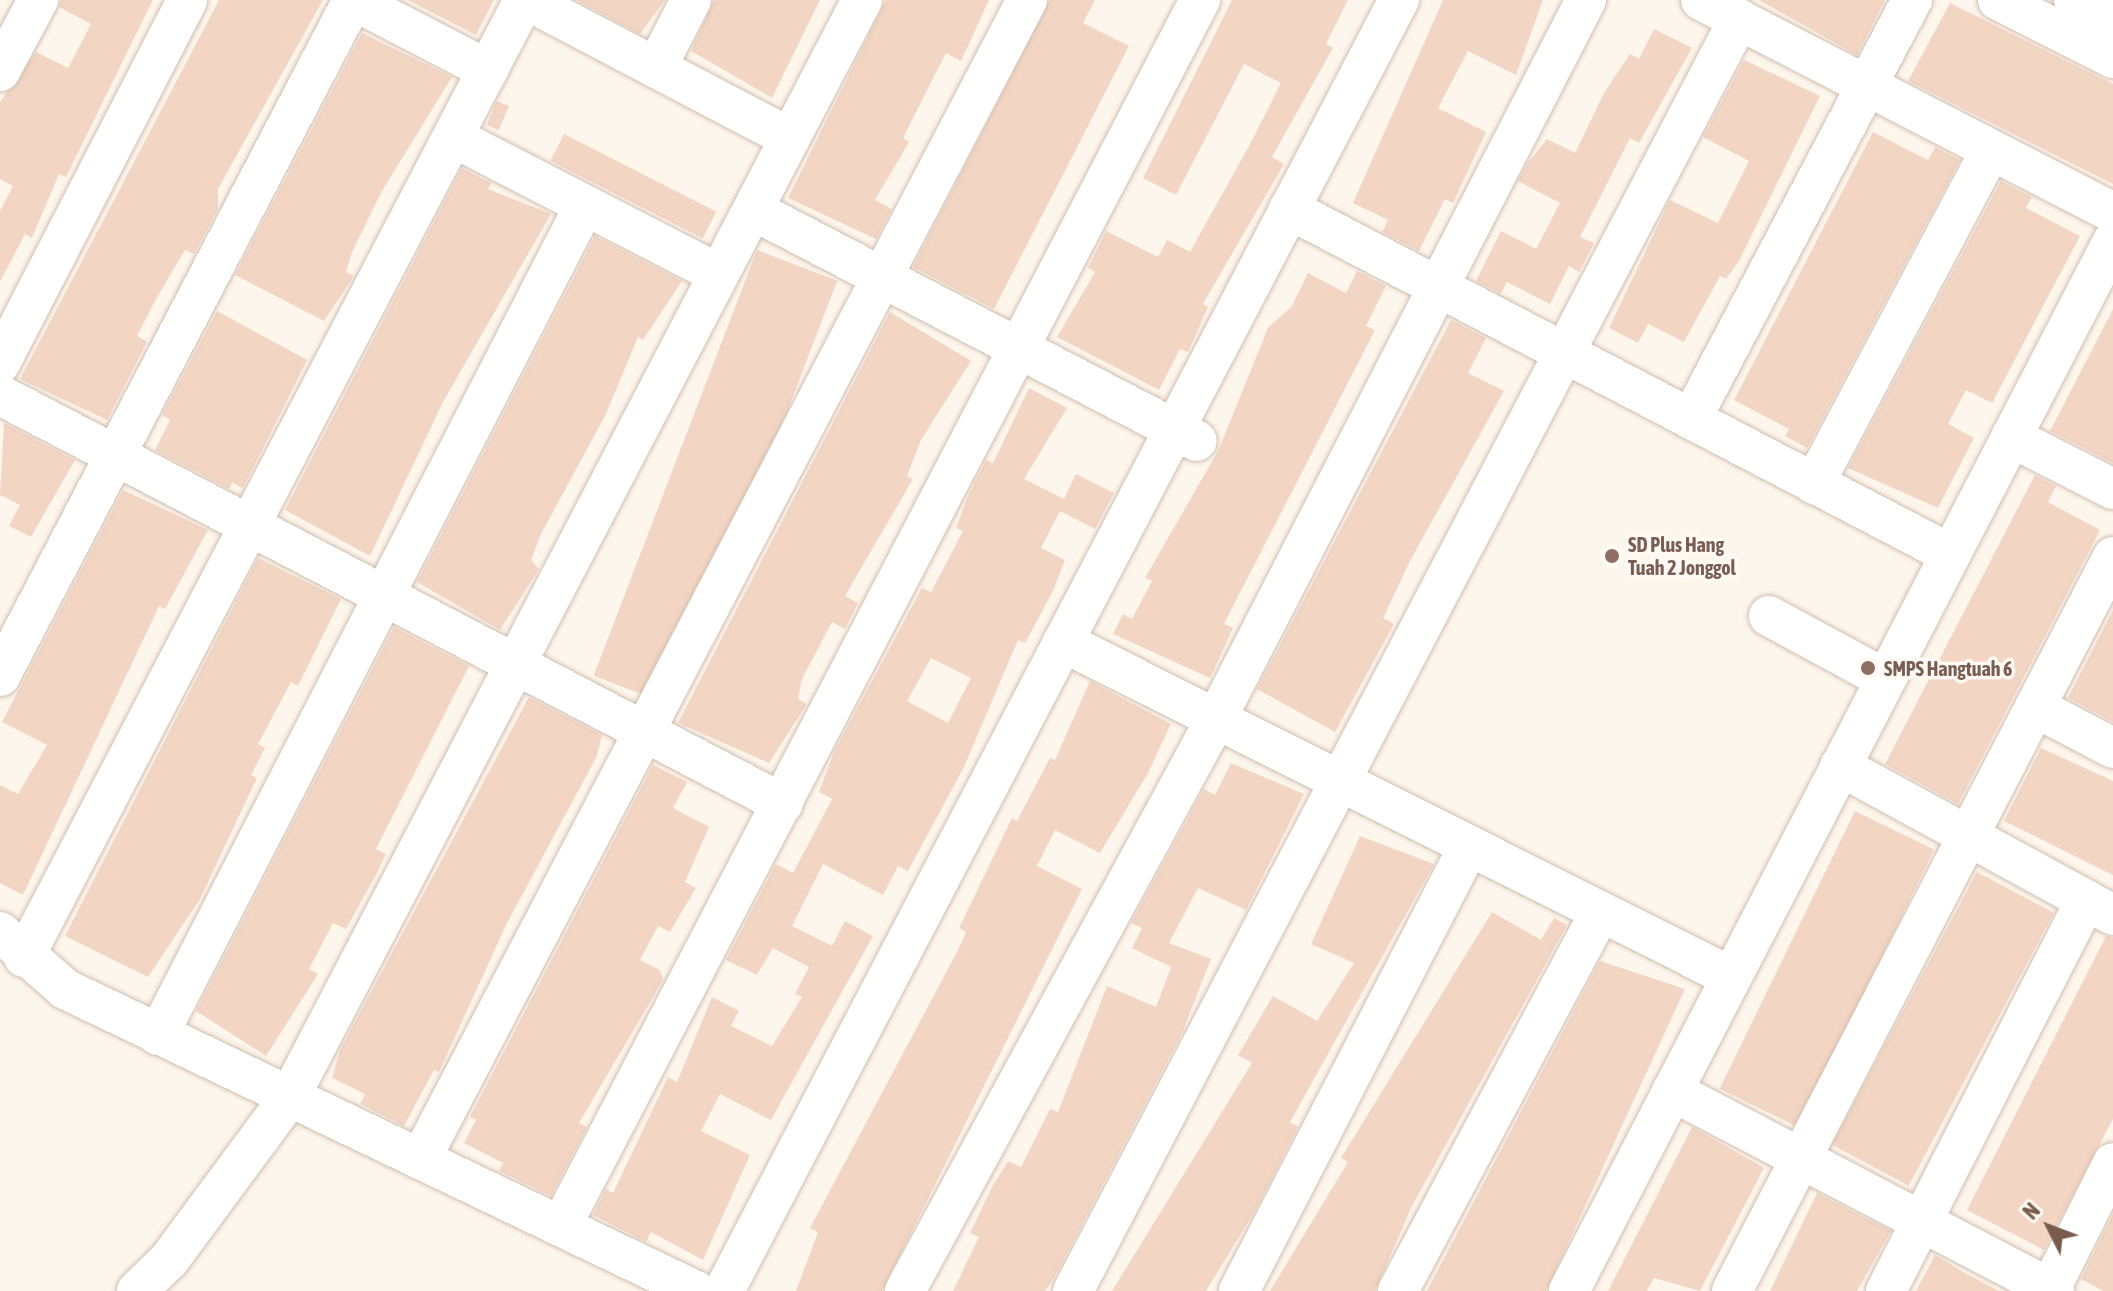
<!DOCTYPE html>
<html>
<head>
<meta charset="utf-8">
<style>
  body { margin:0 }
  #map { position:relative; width:2113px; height:1291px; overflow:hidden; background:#fdf6ec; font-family:"Asap Condensed",sans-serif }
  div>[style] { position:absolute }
  .building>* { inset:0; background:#f3d5c3; transform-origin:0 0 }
  .roads { filter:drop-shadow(0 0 2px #d1beb0) drop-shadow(0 0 2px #d1beb0) }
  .minor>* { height:40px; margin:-20px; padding:0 20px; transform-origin:20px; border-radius:20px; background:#fff }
  .dots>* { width:22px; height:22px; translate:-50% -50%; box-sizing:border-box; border:4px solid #fffaf3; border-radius:50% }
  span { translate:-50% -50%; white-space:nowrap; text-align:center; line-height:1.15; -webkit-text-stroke:7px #fffaf3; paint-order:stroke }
  .education-label { font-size:20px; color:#785e54; font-weight:700 }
  .left { translate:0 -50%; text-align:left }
  .north { position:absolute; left:2009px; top:1187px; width:80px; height:80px; -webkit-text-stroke:6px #fffaf3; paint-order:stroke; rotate:312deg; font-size:22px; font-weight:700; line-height:32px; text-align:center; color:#7a5c4d }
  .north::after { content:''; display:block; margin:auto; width:28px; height:36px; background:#7a5c4d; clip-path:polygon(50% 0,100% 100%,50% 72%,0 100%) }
</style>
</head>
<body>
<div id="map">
  <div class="building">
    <div style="clip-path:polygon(61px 0,153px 0,66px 177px,59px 174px,32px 238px,25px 234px,0 282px,0 211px,13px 186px,0 179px,0 102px,36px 52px,68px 68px,91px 24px,59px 7px)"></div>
    <div style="clip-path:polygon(219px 0,323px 0,218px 189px,218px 209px,194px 254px,185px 250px,156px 299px,137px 336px,147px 342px,107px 420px,20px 379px)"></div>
    <div style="clip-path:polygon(408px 0,494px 0,476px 35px)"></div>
    <div style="clip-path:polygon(576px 0,665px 0,640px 34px)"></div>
    <div style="clip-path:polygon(714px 0,820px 0,772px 98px,691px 51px)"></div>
    <div style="clip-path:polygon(886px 0,989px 0,961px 61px,946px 53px,903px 138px,909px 142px,875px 200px,892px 209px,876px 239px,788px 198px)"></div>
    <div style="clip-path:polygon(1050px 0,1095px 0,1083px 23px,1129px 46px,994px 309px,913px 267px)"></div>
    <div style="clip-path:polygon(1232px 0,1348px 0,1326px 44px,1333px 48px,1272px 157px,1284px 164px,1203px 304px,1208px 307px,1188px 352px,1180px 349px,1159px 390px,1057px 337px,1095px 272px,1088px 268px,1106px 231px,1158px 257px,1167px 240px,1190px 252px,1249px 146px,1281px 83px,1244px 64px,1176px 195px,1143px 178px)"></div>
    <div style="clip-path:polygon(1443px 0,1543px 0,1516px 75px,1468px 51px,1438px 108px,1486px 132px,1453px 203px,1445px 199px,1419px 251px,1382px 232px,1388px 220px,1353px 203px)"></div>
    <div style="clip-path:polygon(1759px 0,1885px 0,1857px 55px)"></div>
    <div style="clip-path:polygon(1950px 3px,2113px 84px,2113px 184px,1908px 81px)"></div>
    <div style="clip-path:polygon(1654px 29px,1692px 48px,1639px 143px,1630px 138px,1580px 237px,1594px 243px,1579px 272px,1569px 266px,1550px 304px,1507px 282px,1501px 294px,1476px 281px,1501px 231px,1536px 249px,1560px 203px,1518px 181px,1528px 163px,1547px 139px,1575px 153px,1604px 93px,1630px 54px,1639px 59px)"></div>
    <div style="clip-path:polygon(362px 33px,452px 77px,382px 191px,352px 252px,346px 272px,354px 276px,324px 321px,235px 275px)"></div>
    <div style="clip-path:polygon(1744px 60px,1820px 96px,1739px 261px,1726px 279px,1720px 276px,1684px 342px,1648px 324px,1638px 343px,1609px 328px,1670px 200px,1718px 223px,1749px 161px,1703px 137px)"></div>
    <div style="left:497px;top:101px;width:13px;height:26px;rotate:23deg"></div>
    <div style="clip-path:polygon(1873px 132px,1928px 160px,1935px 147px,1960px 160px,1807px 448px,1785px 436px,1789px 429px,1734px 400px)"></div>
    <div style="left:564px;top:134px;width:171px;height:30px;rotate:27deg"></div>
    <div style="clip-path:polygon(462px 168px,491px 183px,488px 189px,551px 214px,443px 402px,370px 556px,285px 510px)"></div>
    <div style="clip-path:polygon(2001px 181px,2032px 197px,2026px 208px,2080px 236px,1992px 403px,1966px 390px,1948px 424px,1974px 438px,1938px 508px,1848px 468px)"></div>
    <div style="clip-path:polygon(595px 236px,682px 281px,643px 340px,638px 337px,606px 414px,541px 534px,531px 560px,539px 569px,500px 630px,417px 582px)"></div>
    <div style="left:757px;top:250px;width:86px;height:456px;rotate:21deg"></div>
    <div style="clip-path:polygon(1357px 271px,1386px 286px,1366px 326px,1375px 330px,1224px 624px,1233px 628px,1210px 678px,1113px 634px,1123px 614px,1132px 619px,1152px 581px,1145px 578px,1218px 451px,1268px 328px,1292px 306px,1308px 273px,1346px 293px)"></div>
    <div style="clip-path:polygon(2113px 309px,2113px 463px,2050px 431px)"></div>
    <div style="clip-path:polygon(217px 311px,307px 360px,243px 488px,232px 483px,229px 489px,155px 450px,170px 420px,162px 415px)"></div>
    <div style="clip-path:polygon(890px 312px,971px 361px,921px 440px,907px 476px,913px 479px,845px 596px,858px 603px,845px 629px,832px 622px,802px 679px,798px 699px,807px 704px,769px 763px,678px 723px)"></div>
    <div style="clip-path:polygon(1451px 320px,1486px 338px,1468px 373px,1504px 391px,1410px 561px,1383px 618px,1394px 624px,1335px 732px,1257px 689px)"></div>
    <div style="clip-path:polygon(evenodd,1029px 388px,1067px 408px,1024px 479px,1064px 499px,1076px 474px,1114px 493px,1095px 529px,1060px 511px,1041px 548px,1065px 560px,1053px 591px,1025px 643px,1018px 640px,964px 767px,908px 871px,898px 866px,883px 895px,823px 864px,792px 926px,832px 946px,845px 921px,873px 936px,771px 1120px,720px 1094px,701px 1131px,750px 1155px,703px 1260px,651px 1232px,646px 1242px,593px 1215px,606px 1189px,613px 1193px,668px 1077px,677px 1082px,712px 997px,739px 1011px,731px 1026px,772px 1046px,802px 997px,795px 994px,809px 967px,773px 948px,757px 975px,726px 960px,776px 864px,793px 873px,832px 799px,819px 792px,835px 750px,922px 588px,931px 592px,963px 531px,956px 528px,968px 496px,986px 460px,993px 463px,1029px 388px,931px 658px,971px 678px,948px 723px,907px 701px,931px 658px)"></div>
    <div style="clip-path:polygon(4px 423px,75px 460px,31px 537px,9px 526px,20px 505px,0 495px)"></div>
    <div style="clip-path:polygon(2035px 475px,2056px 486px,2048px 502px,2100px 530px,1958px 804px,1885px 764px)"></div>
    <div style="clip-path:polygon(123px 490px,208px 530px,165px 609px,159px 606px,23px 895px,0 883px,0 785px,18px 794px,47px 745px,2px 722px)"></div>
    <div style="clip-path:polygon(258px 558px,341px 599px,298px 686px,291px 682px,258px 744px,265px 748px,251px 775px,257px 778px,200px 899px,148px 977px,65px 936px)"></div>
    <div style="clip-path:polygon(2113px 610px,2113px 722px,2068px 698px)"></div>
    <div style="clip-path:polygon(394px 627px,469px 666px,376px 849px,386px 854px,377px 873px,346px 929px,333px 923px,309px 969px,318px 974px,266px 1056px,196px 1011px)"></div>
    <div style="clip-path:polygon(1090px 681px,1171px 724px,1148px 773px,1100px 853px,1055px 830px,1037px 866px,1082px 889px,882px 1291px,796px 1291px,818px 1232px,810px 1228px,958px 950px,966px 932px,959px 928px,1012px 818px,1017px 821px,1050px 758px,1055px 760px)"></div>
    <div style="clip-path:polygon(529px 697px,602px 735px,596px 758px,507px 923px,439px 1072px,434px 1070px,404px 1126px,360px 1104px,365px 1094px,332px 1078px,340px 1050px)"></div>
    <div style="clip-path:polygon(2041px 748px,2113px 781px,2113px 875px,2004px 821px)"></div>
    <div style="clip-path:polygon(1231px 763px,1304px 794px,1246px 910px,1198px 888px,1169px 943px,1211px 959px,1182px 1033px,1054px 1278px,1045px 1291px,953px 1291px,979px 1237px,970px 1233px,992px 1187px,1008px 1161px,1021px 1167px,1050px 1109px,1058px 1112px,1107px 986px,1156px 1007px,1171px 967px,1132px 948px,1142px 928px,1131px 923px,1204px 789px,1215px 795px)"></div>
    <div style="clip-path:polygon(653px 765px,687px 782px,673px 808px,709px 827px,685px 882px,696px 888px,670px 932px,658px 926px,640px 960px,660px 970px,663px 980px,579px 1123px,587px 1127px,551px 1196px,499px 1171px,503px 1163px,464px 1143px,476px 1120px,470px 1117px)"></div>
    <div style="left:1855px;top:811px;width:88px;height:309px;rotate:26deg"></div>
    <div style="clip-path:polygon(1360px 836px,1434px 864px,1290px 1122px,1298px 1127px,1255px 1211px,1206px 1291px,1112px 1291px,1252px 1063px,1238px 1055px,1273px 996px,1317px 1021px,1354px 963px,1311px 944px)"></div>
    <div style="left:1977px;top:872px;width:87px;height:309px;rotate:28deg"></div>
    <div style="clip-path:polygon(1492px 912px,1541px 940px,1554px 918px,1567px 925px,1411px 1208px,1375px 1291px,1270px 1291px,1348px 1162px,1341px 1158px)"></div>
    <div style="clip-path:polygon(2106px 936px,2113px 938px,2113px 1119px,2044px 1250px,1967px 1210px)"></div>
    <div style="clip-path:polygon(1600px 961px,1685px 989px,1546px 1291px,1427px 1291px)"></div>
    <div style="clip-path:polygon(1692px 1127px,1764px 1168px,1700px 1291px,1654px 1278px,1647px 1291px,1608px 1291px)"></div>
    <div style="clip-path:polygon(1817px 1193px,1891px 1231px,1857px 1291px,1770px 1291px)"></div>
    <div style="clip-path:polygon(2113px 1214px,2113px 1291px,2103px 1291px,2081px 1279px)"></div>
    <div style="clip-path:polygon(1935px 1255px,1965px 1273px,1999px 1291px,1916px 1291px)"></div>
  </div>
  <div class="roads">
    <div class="minor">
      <div style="left:353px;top:0;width:152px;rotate:27.4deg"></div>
      <div style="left:527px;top:0;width:297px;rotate:27.7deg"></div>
      <div style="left:1701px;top:0;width:464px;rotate:27.3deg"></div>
      <div style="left:1998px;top:0;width:129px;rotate:26.8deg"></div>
      <div style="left:2074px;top:0;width:44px;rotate:27.1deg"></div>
      <div style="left:656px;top:68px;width:76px;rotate:-62.8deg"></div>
      <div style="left:0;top:71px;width:81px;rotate:-61.8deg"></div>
      <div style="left:453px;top:137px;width:299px;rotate:27.3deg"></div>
      <div style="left:1289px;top:209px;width:746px;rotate:27.56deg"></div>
      <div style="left:753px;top:210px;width:500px;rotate:27.49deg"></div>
      <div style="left:0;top:363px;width:408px;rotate:-62.7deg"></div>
      <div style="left:0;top:395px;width:883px;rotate:27.58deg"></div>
      <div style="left:1691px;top:419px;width:474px;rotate:-62.2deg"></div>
      <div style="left:2011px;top:437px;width:114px;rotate:27deg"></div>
      <div style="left:1814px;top:484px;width:378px;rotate:-62.1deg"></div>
      <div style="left:1769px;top:616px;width:132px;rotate:28.5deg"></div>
      <div style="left:1063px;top:642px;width:747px;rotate:26.63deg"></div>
      <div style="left:0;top:676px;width:763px;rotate:-62.43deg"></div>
      <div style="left:2035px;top:707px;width:88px;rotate:27.7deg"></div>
      <div style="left:1840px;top:766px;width:311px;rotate:28.6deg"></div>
      <div style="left:0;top:932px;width:86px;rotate:41.2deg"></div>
      <div style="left:65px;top:989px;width:700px;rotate:25.58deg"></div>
      <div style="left:24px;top:957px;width:1080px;rotate:-62.41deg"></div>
      <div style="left:158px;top:1035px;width:933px;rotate:-62.78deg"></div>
      <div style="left:1672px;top:1091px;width:431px;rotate:27.6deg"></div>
      <div style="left:421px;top:1158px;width:1307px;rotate:-62.38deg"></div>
      <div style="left:561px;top:1226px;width:1383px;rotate:-62.47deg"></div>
      <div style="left:137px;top:1291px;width:45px;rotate:-44.1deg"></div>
      <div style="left:169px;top:1260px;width:202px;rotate:-53.5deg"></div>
      <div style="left:289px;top:1098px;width:1239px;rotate:-62.44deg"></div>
      <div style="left:724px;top:1291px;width:1457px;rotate:-62.4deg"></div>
      <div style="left:905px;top:1291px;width:651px;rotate:-61.47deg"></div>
      <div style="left:1216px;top:719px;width:809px;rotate:-62.77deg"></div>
      <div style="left:1073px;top:1291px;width:1436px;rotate:-62.36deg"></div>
      <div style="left:1239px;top:1291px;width:501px;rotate:-62.67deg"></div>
      <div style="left:1398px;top:1291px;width:429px;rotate:-61.9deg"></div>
      <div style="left:1569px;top:1291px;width:1183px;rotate:-62.61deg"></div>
      <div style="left:1732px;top:1291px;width:827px;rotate:-62.57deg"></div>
      <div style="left:1886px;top:1291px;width:439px;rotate:-62.9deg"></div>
      <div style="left:2049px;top:1291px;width:143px;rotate:-63.4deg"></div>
    </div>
  </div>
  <div class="dots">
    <div style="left:1612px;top:556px;background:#8d6e63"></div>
    <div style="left:1868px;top:668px;background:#8d6e63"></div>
  </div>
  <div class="education-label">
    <span class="left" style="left:1628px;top:556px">SD Plus Hang<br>Tuah 2 Jonggol</span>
    <span class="left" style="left:1884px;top:668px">SMPS Hangtuah 6</span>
  </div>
  <div class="north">N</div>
</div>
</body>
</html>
